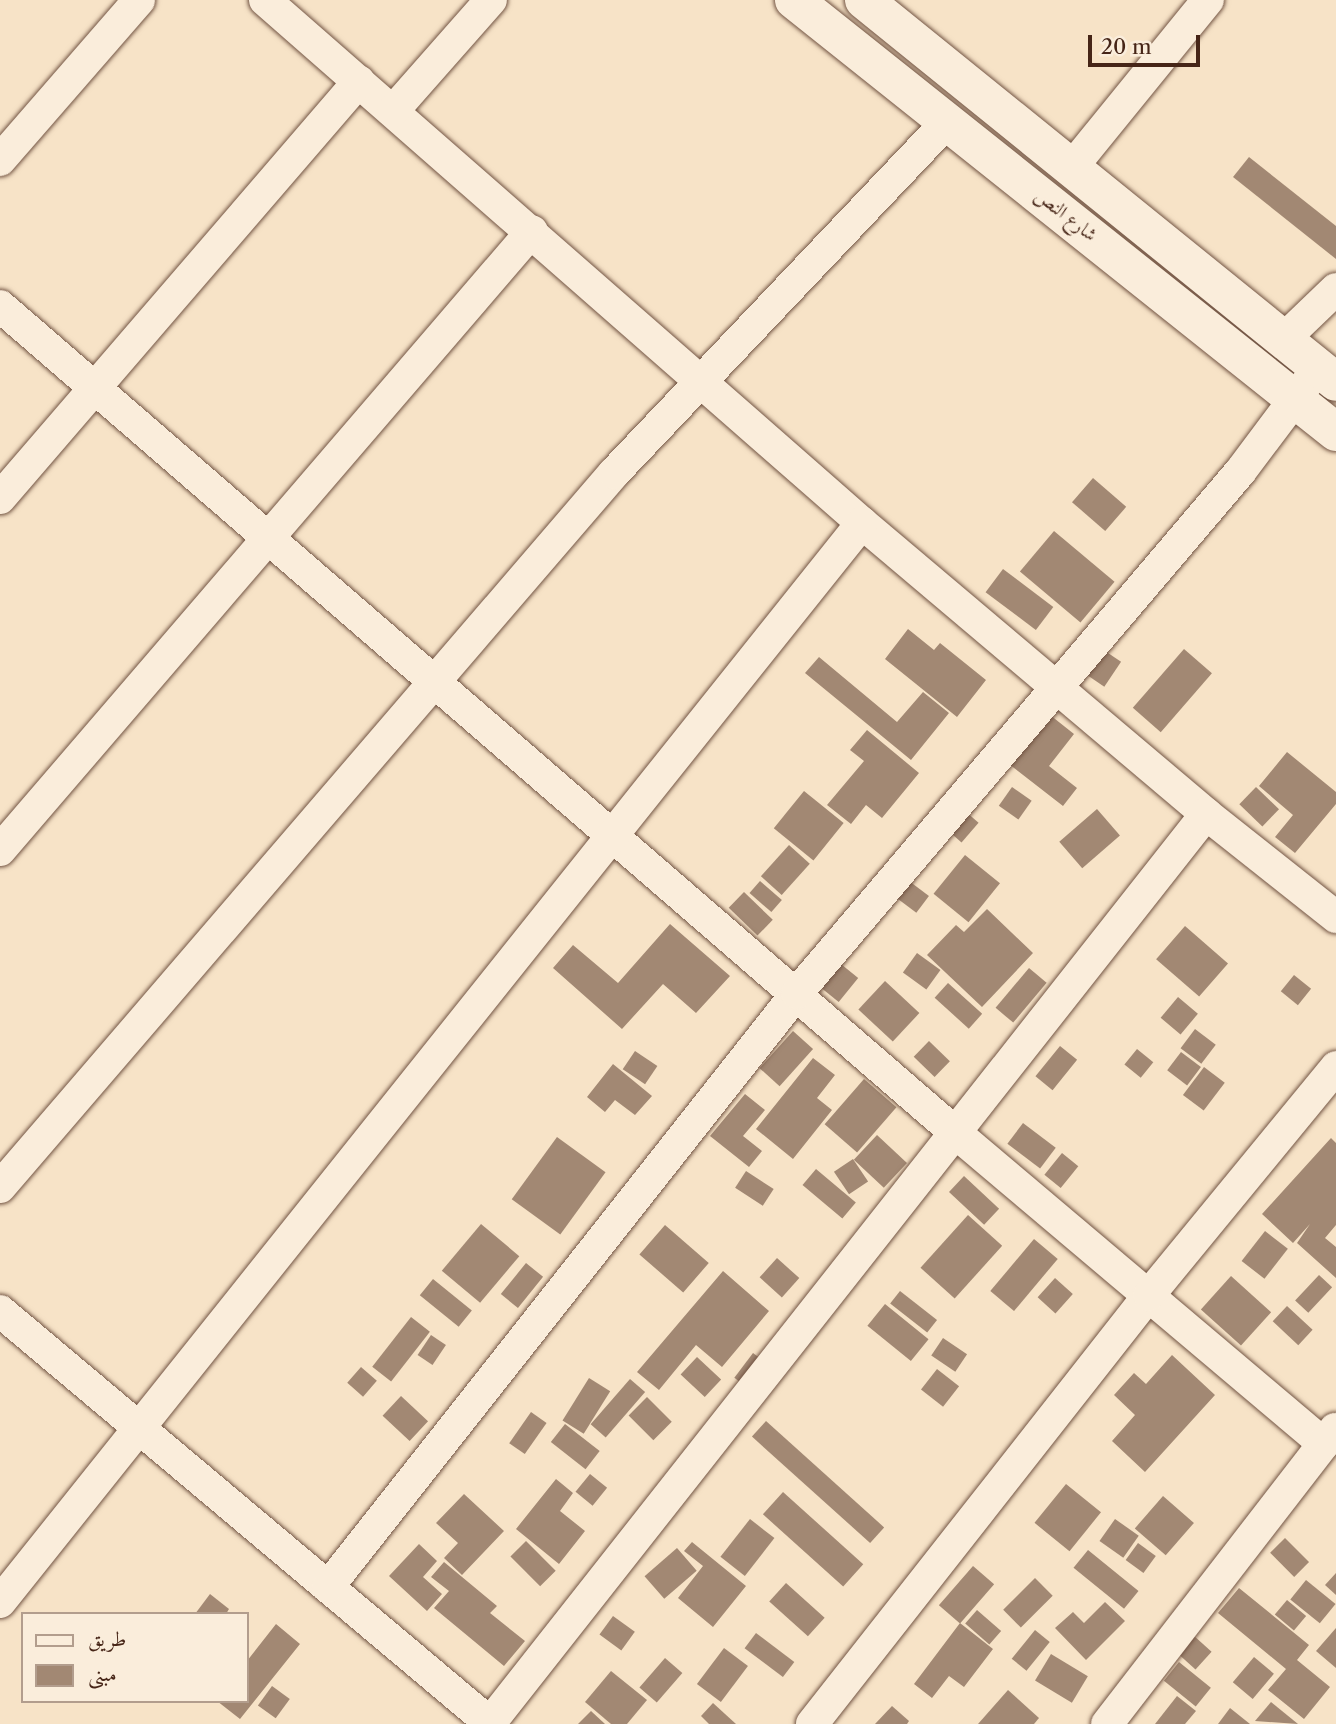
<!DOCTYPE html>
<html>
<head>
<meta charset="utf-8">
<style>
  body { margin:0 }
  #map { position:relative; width:1336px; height:1724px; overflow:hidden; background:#f7e3c7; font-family:"Libre Caslon Text",Amiri,serif }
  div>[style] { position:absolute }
  .building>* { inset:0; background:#a28873; transform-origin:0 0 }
  .roads { filter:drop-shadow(0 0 2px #725443) drop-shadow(0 0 2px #725443) }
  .street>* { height:32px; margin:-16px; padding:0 16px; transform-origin:16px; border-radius:16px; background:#faeddb }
  .secondary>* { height:38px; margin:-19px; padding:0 19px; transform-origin:19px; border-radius:19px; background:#faeddb }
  span { translate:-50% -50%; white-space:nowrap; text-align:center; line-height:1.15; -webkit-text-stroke:5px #faeddb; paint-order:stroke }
  .street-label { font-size:19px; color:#462517 }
  .legend { position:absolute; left:21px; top:1612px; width:228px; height:91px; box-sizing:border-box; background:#faeddb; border:2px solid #b29d8d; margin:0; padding:9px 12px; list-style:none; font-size:21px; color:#462517 }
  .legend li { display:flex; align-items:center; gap:14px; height:35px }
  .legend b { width:35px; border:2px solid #b29d8d }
  .scale { position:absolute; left:1088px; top:35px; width:112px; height:32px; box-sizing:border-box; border:4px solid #462517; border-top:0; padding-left:9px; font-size:21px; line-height:24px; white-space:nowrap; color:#462517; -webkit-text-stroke:5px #faeddb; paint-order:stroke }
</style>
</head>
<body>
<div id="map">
  <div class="building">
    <div style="clip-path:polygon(1249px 157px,1336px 226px,1336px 259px,1233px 177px)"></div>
    <div style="left:1093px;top:478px;width:44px;height:32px;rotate:41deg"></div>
    <div style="left:1054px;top:531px;width:79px;height:53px;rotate:40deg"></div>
    <div style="left:1003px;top:569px;width:63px;height:29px;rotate:37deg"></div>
    <div style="clip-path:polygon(908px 629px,934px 650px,940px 643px,986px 680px,957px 717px,885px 659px)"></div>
    <div style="left:1102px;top:649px;width:23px;height:30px;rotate:34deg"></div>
    <div style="left:1184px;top:649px;width:37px;height:78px;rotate:41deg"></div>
    <div style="clip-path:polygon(819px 657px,897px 722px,923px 692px,949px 713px,911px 760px,805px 673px)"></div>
    <div style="clip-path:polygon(1045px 711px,1074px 734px,1049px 766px,1077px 788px,1063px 806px,1005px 761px)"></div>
    <div style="clip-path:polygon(867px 730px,919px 773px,882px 818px,866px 805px,851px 824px,827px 805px,864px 761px,850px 750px)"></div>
    <div style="clip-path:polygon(1287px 752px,1336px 792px,1336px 804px,1295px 853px,1275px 837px,1293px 815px,1259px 786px)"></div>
    <div style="left:1012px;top:787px;width:24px;height:23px;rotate:35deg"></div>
    <div style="left:1256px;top:787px;width:32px;height:24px;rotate:44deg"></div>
    <div style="left:804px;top:791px;width:51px;height:48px;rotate:39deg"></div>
    <div style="left:1097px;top:809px;width:35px;height:50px;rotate:49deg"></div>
    <div style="left:965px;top:811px;width:18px;height:26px;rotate:41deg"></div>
    <div style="left:789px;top:845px;width:28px;height:42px;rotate:42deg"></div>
    <div style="left:965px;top:855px;width:45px;height:50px;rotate:39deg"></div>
    <div style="left:760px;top:881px;width:29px;height:16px;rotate:41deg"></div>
    <div style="left:909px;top:881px;width:25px;height:21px;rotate:37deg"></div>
    <div style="left:744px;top:892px;width:40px;height:22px;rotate:44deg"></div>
    <div style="clip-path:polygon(987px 909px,1033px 953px,982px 1007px,927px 955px,956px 925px,964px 932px)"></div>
    <div style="clip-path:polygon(670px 924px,730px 976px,696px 1013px,663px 984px,622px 1029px,553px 968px,573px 945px,618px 983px)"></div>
    <div style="left:1185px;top:926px;width:57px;height:44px;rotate:41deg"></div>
    <div style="left:917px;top:953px;width:29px;height:24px;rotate:36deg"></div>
    <div style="left:831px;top:956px;width:35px;height:31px;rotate:39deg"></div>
    <div style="left:1029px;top:968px;width:23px;height:52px;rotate:40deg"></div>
    <div style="left:1294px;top:975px;width:22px;height:21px;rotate:39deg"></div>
    <div style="left:885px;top:981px;width:47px;height:39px;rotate:43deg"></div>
    <div style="left:948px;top:983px;width:46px;height:20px;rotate:42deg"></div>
    <div style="left:1178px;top:997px;width:26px;height:27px;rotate:40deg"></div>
    <div style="left:1195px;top:1029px;width:26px;height:24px;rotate:37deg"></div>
    <div style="left:793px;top:1031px;width:27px;height:50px;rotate:42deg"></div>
    <div style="left:929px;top:1041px;width:29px;height:22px;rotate:44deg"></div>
    <div style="left:1060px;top:1046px;width:22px;height:39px;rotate:39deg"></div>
    <div style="left:1137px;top:1049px;width:21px;height:20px;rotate:39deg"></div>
    <div style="left:635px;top:1051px;width:27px;height:22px;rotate:34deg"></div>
    <div style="left:1181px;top:1052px;width:25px;height:23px;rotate:37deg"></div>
    <div style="clip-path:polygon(813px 1058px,835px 1075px,817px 1098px,832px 1110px,793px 1159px,756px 1129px)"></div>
    <div style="clip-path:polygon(613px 1064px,652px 1096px,635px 1115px,615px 1100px,605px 1112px,587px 1097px)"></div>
    <div style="left:1204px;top:1067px;width:26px;height:35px;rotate:37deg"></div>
    <div style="left:864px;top:1079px;width:43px;height:60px;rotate:41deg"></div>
    <div style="clip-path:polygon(745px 1094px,765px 1110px,743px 1136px,762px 1151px,749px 1167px,710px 1136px)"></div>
    <div style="left:1023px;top:1123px;width:41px;height:26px;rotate:37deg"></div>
    <div style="left:877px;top:1135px;width:41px;height:34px;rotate:43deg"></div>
    <div style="left:557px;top:1137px;width:60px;height:77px;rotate:36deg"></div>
    <div style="clip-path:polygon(1331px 1138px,1336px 1143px,1336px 1225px,1325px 1238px,1336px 1247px,1336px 1278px,1297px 1243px,1310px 1224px,1293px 1243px,1262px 1214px)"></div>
    <div style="left:1062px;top:1153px;width:21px;height:28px;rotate:39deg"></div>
    <div style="left:853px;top:1159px;width:27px;height:23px;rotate:56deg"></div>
    <div style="left:816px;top:1169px;width:52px;height:21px;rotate:40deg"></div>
    <div style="left:746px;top:1171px;width:33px;height:20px;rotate:33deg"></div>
    <div style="left:964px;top:1176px;width:48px;height:22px;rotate:43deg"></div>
    <div style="left:968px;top:1215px;width:46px;height:71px;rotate:42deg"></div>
    <div style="left:481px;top:1224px;width:50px;height:61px;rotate:40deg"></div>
    <div style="left:665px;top:1225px;width:58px;height:39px;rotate:41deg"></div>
    <div style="left:1265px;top:1231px;width:29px;height:38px;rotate:38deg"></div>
    <div style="left:1034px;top:1239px;width:31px;height:68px;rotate:40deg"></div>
    <div style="left:777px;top:1258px;width:30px;height:26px;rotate:42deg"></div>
    <div style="left:526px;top:1263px;width:22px;height:40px;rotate:39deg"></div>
    <div style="clip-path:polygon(723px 1271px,769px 1311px,722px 1367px,696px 1345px,659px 1390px,637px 1372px)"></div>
    <div style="left:1319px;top:1275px;width:18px;height:35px;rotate:43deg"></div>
    <div style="left:1231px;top:1276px;width:54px;height:45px;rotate:42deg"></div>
    <div style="left:1055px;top:1278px;width:24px;height:26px;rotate:42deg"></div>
    <div style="left:433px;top:1279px;width:50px;height:21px;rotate:39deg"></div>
    <div style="left:900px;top:1291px;width:47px;height:16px;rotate:38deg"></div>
    <div style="left:885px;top:1304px;width:56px;height:28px;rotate:39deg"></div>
    <div style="left:1287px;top:1306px;width:35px;height:21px;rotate:43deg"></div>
    <div style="left:411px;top:1317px;width:24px;height:63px;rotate:38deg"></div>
    <div style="left:431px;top:1335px;width:18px;height:24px;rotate:34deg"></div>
    <div style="left:943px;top:1338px;width:29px;height:21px;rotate:34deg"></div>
    <div style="left:753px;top:1353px;width:21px;height:31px;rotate:37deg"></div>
    <div style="clip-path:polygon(1172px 1355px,1215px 1395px,1145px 1472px,1112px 1441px,1135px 1415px,1114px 1395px,1134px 1373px,1146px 1384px)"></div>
    <div style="left:697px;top:1357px;width:33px;height:24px;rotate:43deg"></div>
    <div style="left:361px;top:1367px;width:21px;height:21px;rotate:41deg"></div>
    <div style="left:937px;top:1369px;width:28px;height:26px;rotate:38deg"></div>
    <div style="left:589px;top:1378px;width:25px;height:50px;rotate:32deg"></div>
    <div style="left:630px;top:1379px;width:20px;height:60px;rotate:41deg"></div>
    <div style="left:401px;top:1396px;width:37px;height:27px;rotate:43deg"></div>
    <div style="left:647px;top:1397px;width:35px;height:26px;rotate:45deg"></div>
    <div style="left:531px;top:1412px;width:19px;height:38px;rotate:35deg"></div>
    <div style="left:766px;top:1421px;width:159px;height:21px;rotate:42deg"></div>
    <div style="left:565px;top:1424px;width:44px;height:23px;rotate:38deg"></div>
    <div style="left:590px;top:1474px;width:22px;height:23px;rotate:39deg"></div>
    <div style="clip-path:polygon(556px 1479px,573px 1493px,560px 1511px,585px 1531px,559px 1564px,516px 1529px)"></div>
    <div style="left:1066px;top:1484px;width:45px;height:50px;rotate:39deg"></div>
    <div style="left:783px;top:1492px;width:108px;height:30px;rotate:42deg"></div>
    <div style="clip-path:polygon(464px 1494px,504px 1531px,462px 1575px,444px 1558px,458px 1543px,436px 1523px)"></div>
    <div style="left:1163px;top:1496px;width:41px;height:43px;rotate:41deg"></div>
    <div style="left:750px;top:1519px;width:31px;height:48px;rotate:38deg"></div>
    <div style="left:1115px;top:1519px;width:29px;height:27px;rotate:35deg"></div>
    <div style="left:1285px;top:1538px;width:34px;height:21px;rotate:45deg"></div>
    <div style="left:526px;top:1541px;width:42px;height:22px;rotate:45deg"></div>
    <div style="clip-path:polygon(692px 1542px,746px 1586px,713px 1627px,678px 1598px,703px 1566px,684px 1551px)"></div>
    <div style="left:1138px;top:1543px;width:22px;height:21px;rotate:36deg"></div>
    <div style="clip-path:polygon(419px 1544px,437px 1561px,423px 1577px,442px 1594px,427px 1611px,389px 1576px)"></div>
    <div style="left:677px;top:1548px;width:30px;height:43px;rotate:49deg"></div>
    <div style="left:1088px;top:1550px;width:65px;height:23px;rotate:39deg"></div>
    <div style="clip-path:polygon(444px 1562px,497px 1606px,490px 1613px,525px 1641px,504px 1666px,434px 1608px,449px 1591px,431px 1577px)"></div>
    <div style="left:973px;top:1566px;width:28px;height:52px;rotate:41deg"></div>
    <div style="clip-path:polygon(1336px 1573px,1336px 1595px,1325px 1585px)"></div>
    <div style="left:1035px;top:1578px;width:25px;height:45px;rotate:45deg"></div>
    <div style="left:1306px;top:1580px;width:38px;height:25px;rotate:39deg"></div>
    <div style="left:786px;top:1583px;width:52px;height:25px;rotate:42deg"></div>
    <div style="clip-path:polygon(1239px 1588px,1309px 1645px,1297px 1660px,1330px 1687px,1304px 1719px,1268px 1690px,1286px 1669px,1218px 1613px)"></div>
    <div style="clip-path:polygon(210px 1594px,229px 1609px,226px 1614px,195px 1614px)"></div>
    <div style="left:1287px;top:1600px;width:25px;height:19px;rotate:40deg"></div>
    <div style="clip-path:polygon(1105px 1602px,1125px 1621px,1086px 1660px,1055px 1628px,1073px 1612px,1084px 1623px)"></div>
    <div style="left:977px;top:1610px;width:32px;height:18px;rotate:41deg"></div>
    <div style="left:613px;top:1616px;width:27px;height:23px;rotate:36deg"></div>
    <div style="clip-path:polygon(960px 1623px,993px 1649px,964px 1687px,949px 1676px,932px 1698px,914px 1684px)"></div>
    <div style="clip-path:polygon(276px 1624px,300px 1644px,240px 1719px,217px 1701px,247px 1701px,247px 1661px)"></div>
    <div style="clip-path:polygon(1336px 1628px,1336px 1668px,1316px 1651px)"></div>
    <div style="left:1035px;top:1630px;width:19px;height:37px;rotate:39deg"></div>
    <div style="left:756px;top:1633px;width:48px;height:19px;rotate:37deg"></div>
    <div style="left:1193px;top:1635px;width:25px;height:24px;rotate:42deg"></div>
    <div style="left:724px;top:1648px;width:30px;height:45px;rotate:37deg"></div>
    <div style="left:1051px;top:1654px;width:43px;height:31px;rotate:31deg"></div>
    <div style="left:1254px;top:1657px;width:26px;height:33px;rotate:40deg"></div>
    <div style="left:665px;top:1658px;width:23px;height:39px;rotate:41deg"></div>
    <div style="left:1179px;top:1662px;width:41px;height:24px;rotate:39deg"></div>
    <div style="clip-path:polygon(611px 1671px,647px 1700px,627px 1724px,611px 1724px,585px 1702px)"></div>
    <div style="left:272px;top:1686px;width:22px;height:24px;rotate:36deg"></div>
    <div style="clip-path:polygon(1008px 1690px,1039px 1718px,1034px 1724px,978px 1724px)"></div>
    <div style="clip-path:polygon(1177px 1696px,1196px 1711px,1185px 1724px,1155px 1724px)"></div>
    <div style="clip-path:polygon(1271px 1702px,1298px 1724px,1255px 1721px)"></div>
    <div style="clip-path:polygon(713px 1703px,736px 1724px,709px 1724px,701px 1716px)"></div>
    <div style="clip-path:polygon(892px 1706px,909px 1721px,907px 1724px,875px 1724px)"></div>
    <div style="clip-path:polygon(1230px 1708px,1250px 1724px,1218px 1724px)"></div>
    <div style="clip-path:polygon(591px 1711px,605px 1724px,578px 1724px)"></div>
  </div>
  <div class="roads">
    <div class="street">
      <div style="left:265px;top:0;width:794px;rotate:41.22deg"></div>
      <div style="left:862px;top:523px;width:451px;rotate:40.2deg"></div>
      <div style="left:1206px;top:814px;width:166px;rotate:38.4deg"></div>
      <div style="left:393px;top:111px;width:148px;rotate:-48.6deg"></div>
      <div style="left:0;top:160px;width:212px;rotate:-49deg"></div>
      <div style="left:1073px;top:166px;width:214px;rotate:-50.9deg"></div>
      <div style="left:0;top:306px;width:1265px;rotate:40.87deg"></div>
      <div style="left:957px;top:1134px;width:480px;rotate:40.2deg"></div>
      <div style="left:1284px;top:339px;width:72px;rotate:-43.9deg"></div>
      <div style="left:0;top:498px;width:550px;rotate:-49.27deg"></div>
      <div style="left:0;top:850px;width:816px;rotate:-49.32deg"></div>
      <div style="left:0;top:1187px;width:942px;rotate:-49.31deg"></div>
      <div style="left:614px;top:473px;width:484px;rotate:-46.5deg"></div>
      <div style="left:0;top:1311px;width:642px;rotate:40.07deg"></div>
      <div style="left:328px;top:1587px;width:757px;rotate:-51.71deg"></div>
      <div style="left:797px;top:993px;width:684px;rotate:-49.63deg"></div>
      <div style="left:1240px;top:472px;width:115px;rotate:-53.1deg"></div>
      <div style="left:0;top:1602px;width:1381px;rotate:-51.38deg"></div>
      <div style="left:490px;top:1723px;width:1157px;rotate:-51.77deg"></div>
      <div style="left:812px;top:1724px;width:546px;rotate:-51.85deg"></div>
      <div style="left:1149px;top:1295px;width:295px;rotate:-50.6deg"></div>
      <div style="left:1107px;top:1724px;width:373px;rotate:-52.3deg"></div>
    </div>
    <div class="secondary">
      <div style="left:794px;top:0;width:693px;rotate:38.56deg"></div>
      <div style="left:864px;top:0;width:607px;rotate:38.98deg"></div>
    </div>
  </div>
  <div class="street-label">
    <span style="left:1066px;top:215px;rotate:38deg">شارع النص</span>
  </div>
  <ul class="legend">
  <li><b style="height:9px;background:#faeddb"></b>طريق</li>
  <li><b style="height:19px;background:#a28873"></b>مبنى</li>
  </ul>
  <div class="scale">20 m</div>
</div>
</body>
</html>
